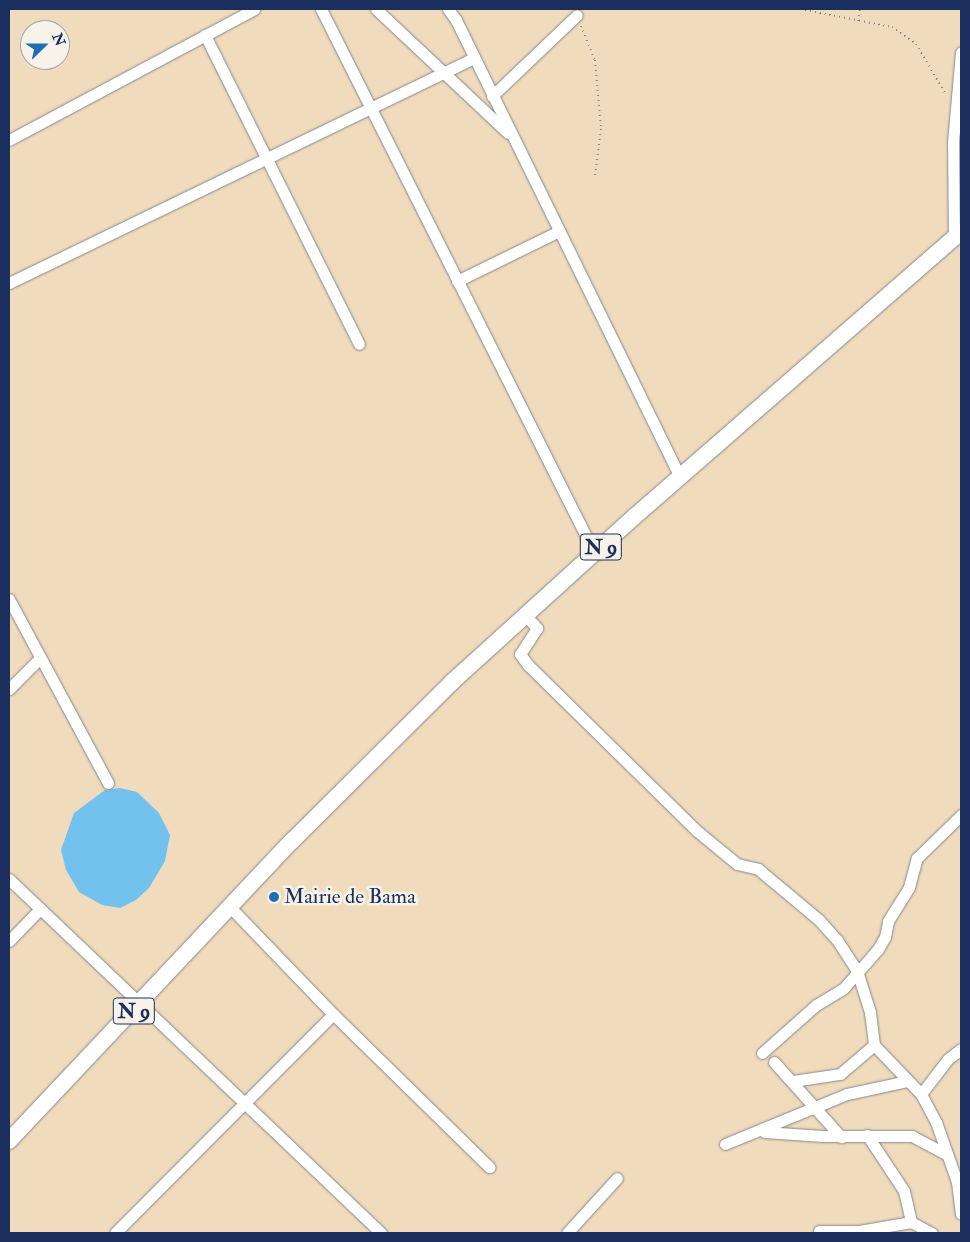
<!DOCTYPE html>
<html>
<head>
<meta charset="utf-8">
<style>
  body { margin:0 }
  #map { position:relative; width:970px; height:1242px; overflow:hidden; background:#f0dcbc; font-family:"IM FELL Double Pica",serif }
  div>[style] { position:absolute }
  .water>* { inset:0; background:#72c2ed }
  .path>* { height:2px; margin-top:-1px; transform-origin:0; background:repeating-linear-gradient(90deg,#86868d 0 1px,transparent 0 5px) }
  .roads { filter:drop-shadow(0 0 1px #86868d) drop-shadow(0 0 1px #86868d) }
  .street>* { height:11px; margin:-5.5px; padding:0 5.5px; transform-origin:5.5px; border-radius:5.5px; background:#fff }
  .primary>* { height:16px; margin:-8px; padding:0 8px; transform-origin:8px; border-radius:8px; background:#fff }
  .dots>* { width:14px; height:14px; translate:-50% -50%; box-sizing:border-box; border:2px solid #f7f3e8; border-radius:50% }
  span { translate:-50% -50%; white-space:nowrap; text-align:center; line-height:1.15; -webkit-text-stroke:5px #f7f3e8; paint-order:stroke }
  .shield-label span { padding:1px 4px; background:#f7f3e8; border:1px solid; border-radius:4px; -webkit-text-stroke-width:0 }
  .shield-label { font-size:20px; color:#1b2f5e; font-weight:700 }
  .poi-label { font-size:21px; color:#1b2f5e }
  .left { translate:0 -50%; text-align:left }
  .frame { position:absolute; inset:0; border:10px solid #1b2f5e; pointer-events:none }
  .north { position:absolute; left:20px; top:20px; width:50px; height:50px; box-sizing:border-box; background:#f7f3e8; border:1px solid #9fa5b1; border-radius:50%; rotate:68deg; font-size:14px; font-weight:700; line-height:20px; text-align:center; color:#1b2f5e }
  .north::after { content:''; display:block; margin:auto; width:18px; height:22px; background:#1f6fb2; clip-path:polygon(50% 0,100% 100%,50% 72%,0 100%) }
</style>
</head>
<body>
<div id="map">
  <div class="water">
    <div style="clip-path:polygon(120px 788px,137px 792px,159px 813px,170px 835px,165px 861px,149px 888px,136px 900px,120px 908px,102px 905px,79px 892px,66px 870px,61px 850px,74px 813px,105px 790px)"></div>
  </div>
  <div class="path">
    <div style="left:800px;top:9px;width:94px;rotate:11.1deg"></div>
    <div style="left:892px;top:27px;width:29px;rotate:35deg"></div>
    <div style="left:916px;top:44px;width:57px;rotate:59.4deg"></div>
    <div style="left:858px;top:21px;width:12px;rotate:-81deg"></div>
    <div style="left:581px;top:26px;width:37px;rotate:68deg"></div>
    <div style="left:595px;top:60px;width:69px;rotate:85deg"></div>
    <div style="left:601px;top:129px;width:47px;rotate:97.3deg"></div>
  </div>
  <div class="roads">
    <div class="street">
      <div style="left:321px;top:9px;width:608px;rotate:63.31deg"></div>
      <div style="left:376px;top:9px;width:181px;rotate:43.2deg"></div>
      <div style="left:448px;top:9px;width:14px;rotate:54deg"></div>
      <div style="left:456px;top:20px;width:509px;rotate:63.89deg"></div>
      <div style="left:205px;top:35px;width:345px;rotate:63.5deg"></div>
      <div style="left:492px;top:96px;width:117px;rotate:-43.6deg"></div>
      <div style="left:9px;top:140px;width:278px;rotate:-28.1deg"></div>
      <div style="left:954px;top:238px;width:96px;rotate:-90.6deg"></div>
      <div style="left:953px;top:142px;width:90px;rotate:-84.9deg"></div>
      <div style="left:457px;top:281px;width:114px;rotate:-26.1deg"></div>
      <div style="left:9px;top:283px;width:517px;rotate:-25.82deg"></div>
      <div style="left:9px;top:599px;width:209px;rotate:61.7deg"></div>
      <div style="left:525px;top:615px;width:18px;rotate:47deg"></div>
      <div style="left:537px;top:628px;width:31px;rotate:123deg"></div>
      <div style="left:520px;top:654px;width:14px;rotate:54deg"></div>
      <div style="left:528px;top:665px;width:237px;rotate:44.5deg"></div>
      <div style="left:697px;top:831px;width:52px;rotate:39.5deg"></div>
      <div style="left:737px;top:864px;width:22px;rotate:13deg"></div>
      <div style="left:758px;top:869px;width:80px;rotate:39.9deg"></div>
      <div style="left:819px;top:920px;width:27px;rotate:48deg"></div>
      <div style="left:837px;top:940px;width:37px;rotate:57deg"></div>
      <div style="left:857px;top:971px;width:43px;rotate:72.4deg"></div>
      <div style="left:870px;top:1012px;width:33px;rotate:83deg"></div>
      <div style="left:9px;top:689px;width:44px;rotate:-45deg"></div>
      <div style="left:9px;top:879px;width:514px;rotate:43.58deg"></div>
      <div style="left:230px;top:907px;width:149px;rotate:46.1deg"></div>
      <div style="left:333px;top:1014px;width:219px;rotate:44.4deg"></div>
      <div style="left:9px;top:941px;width:45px;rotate:-45.9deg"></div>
      <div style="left:762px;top:1053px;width:72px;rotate:-41.6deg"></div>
      <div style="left:816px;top:1005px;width:31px;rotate:-31deg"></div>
      <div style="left:843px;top:989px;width:53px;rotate:-48.8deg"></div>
      <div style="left:878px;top:949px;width:14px;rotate:-60deg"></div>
      <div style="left:885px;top:937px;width:16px;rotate:-79deg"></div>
      <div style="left:888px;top:921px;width:40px;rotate:-58deg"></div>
      <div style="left:909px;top:887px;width:30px;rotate:-75deg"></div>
      <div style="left:917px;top:858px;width:62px;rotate:-44.3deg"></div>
      <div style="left:774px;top:1062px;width:101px;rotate:48.2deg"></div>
      <div style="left:793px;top:1081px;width:48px;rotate:-8.5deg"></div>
      <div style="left:840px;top:1074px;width:45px;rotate:-40.5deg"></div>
      <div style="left:874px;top:1045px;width:68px;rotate:46.2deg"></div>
      <div style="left:921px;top:1094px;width:44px;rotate:-52.4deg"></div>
      <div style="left:948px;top:1059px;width:16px;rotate:-38deg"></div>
      <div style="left:921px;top:1094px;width:32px;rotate:62deg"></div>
      <div style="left:936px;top:1122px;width:64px;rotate:70.7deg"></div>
      <div style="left:957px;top:1182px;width:32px;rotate:83deg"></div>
      <div style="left:764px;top:1132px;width:59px;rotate:3.9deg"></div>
      <div style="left:823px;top:1136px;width:89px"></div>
      <div style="left:912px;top:1136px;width:38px;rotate:28deg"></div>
      <div style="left:867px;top:1135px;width:67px;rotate:56.5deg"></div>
      <div style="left:904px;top:1191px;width:32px;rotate:77deg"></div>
      <div style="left:911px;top:1222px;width:24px;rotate:28deg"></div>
      <div style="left:725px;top:1144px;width:132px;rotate:-22.3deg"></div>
      <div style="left:847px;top:1094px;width:61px;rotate:-12.2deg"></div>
      <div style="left:819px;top:1231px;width:40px"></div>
      <div style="left:859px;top:1231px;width:53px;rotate:-9.8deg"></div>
      <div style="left:115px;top:1233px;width:309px;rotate:-45.1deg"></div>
      <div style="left:567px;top:1233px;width:74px;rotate:-47.7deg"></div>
    </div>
    <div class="primary">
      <div style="left:9px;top:1141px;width:412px;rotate:-46.7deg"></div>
      <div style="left:292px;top:841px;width:226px;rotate:-44.8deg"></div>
      <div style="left:452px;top:682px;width:246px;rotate:-42.2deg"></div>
      <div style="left:634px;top:517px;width:434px;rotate:-41.1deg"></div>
    </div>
  </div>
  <div class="dots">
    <div style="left:274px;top:897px;background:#1f6fb2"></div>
  </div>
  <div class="shield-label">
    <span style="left:601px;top:547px">N 9</span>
    <span style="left:134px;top:1011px">N 9</span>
  </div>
  <div class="poi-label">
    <span class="left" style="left:284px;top:897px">Mairie de Bama</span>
  </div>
  <div class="frame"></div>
  <div class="north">N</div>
</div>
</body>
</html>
